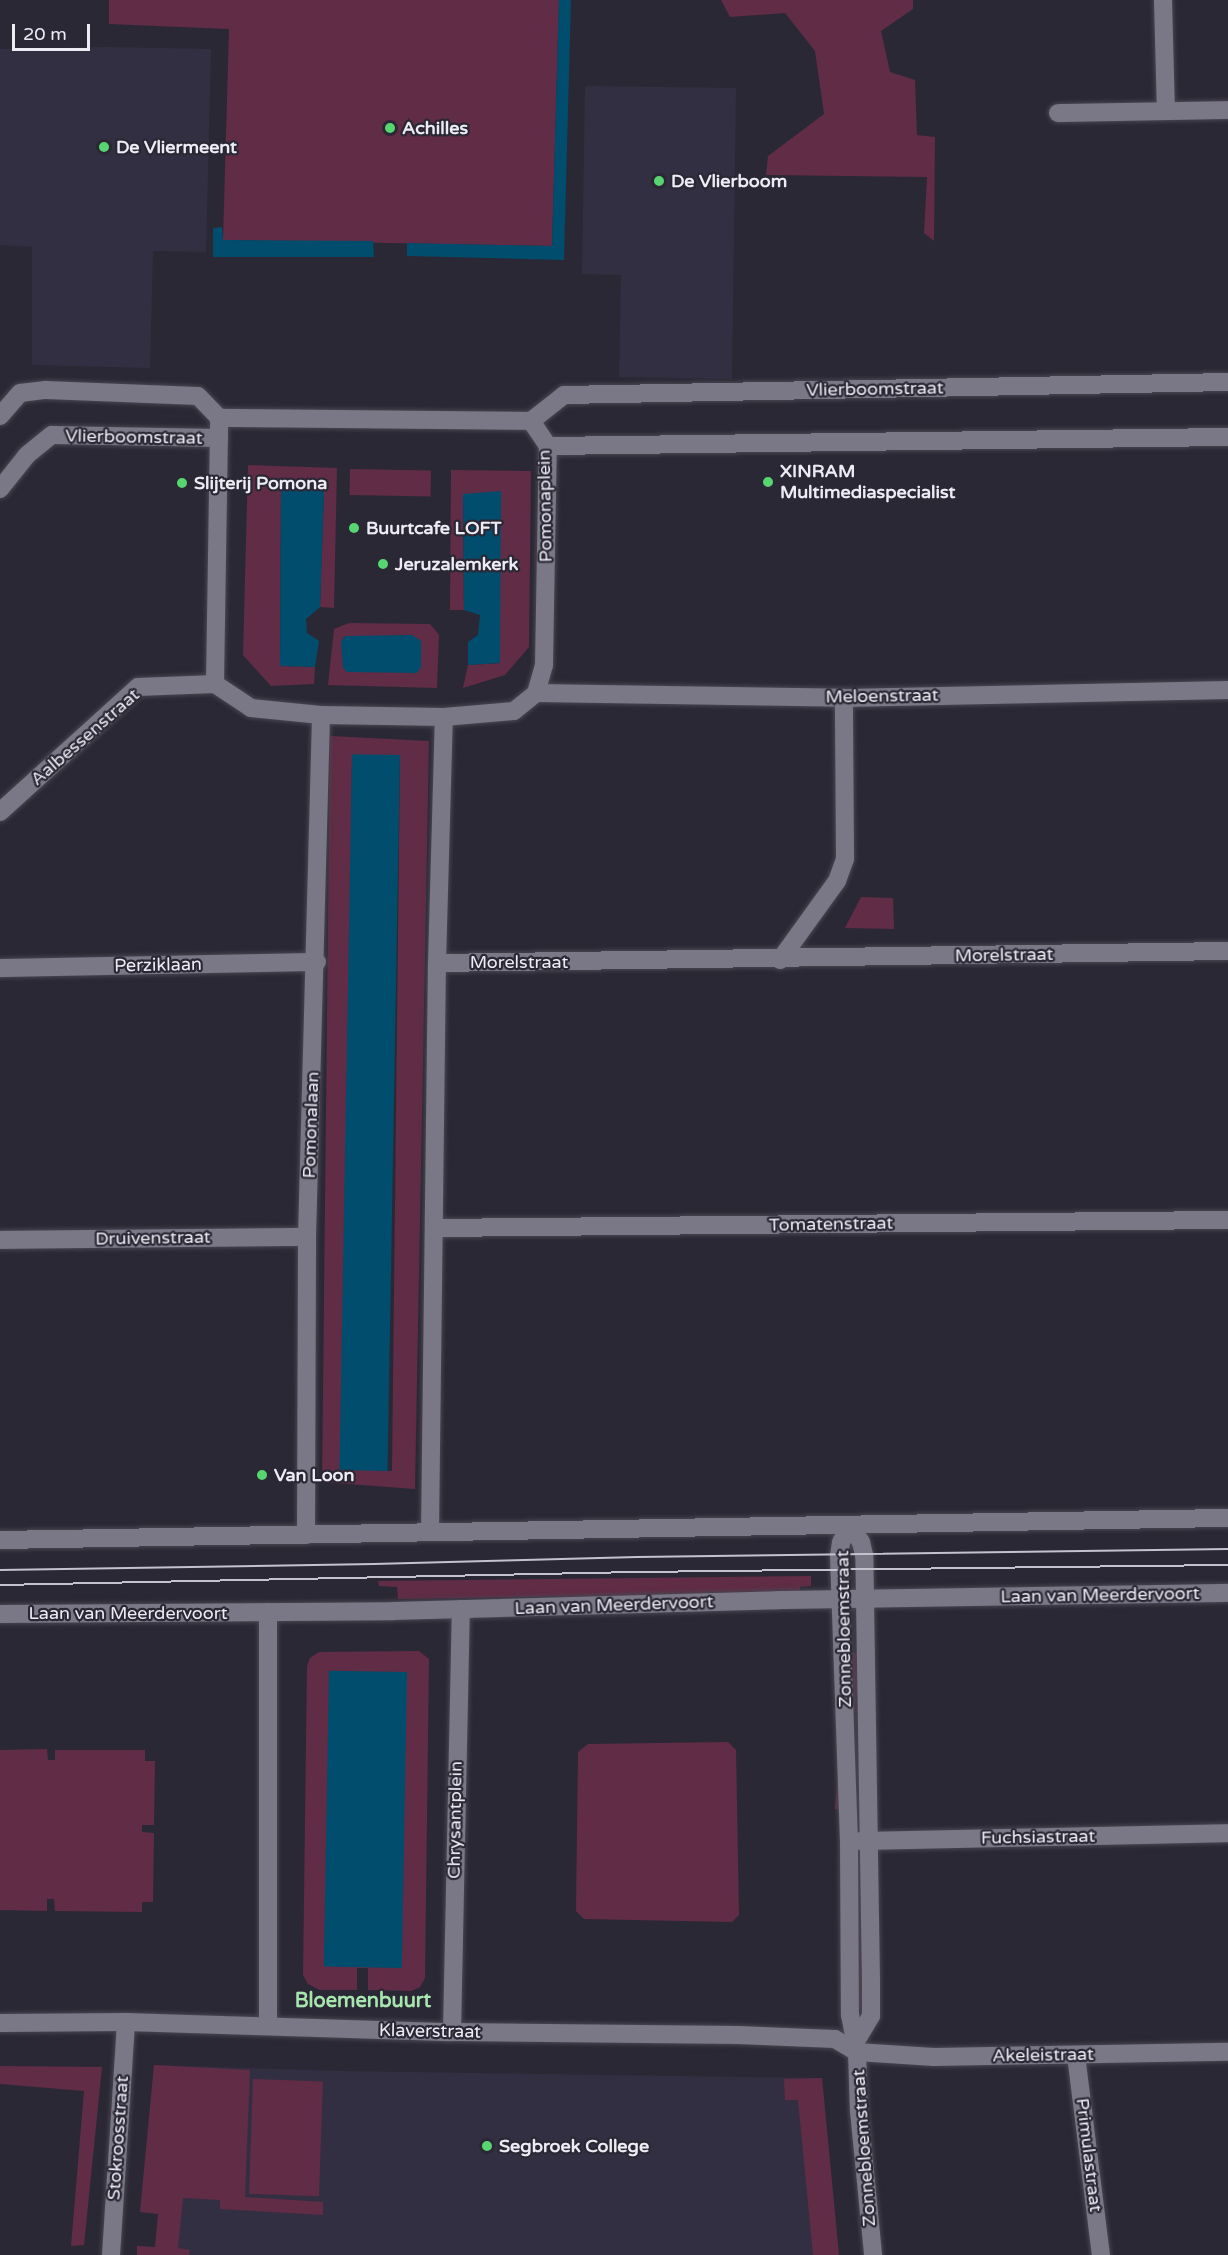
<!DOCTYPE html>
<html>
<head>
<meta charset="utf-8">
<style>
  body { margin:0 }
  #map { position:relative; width:1228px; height:2255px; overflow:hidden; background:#2b2835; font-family:"Varela Round",sans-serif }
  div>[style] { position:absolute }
  .built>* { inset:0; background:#332f42 }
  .green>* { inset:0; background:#612c45; transform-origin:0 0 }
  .water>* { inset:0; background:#004d6d; transform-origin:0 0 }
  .roads { filter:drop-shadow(0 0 2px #484651) drop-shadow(0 0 2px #484651) }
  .street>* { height:18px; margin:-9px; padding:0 9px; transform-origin:9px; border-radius:9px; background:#7a7787 }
  .secondary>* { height:18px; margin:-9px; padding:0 9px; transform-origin:9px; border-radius:9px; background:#7a7787 }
  .tram>* { height:1.5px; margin:-0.75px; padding:0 0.75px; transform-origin:0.75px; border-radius:0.75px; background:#c4c3cd }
  .dots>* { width:16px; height:16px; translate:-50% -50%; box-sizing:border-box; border:3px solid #2b2835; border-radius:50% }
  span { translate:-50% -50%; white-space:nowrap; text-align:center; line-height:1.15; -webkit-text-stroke:4.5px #2b2835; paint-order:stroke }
  .poi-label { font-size:18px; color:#edecf5; font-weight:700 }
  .left { translate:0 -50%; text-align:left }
  .street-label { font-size:18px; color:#edecf5 }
  .neighbourhood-label { font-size:20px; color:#a7e6ae; font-weight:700 }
  .scale { position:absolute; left:12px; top:24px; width:78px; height:27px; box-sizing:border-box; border:3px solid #edecf5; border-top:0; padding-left:8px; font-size:18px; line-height:21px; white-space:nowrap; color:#edecf5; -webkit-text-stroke:4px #2b2835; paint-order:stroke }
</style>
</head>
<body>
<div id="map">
  <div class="built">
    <div style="clip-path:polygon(106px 47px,211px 49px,206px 252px,153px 251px,150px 368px,32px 365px,32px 247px,0 245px,0 49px)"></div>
    <div style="clip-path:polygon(585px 86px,736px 88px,732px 379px,619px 377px,621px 275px,582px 274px)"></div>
    <div style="clip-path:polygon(154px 2065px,339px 2071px,822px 2078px,839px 2255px,137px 2255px,137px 2246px,155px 2247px,158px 2214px,140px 2212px)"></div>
  </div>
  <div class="green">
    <div style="clip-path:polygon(109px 0,559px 0,552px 246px,223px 240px,229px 29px,109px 24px)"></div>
    <div style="clip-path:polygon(721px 0,913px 0,913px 9px,881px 31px,890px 72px,915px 80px,917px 135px,935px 137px,934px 241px,924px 233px,927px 177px,766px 175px,768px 156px,824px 114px,815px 51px,785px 13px,730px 17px)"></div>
    <div style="clip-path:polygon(248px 465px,337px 468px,334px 608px,320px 607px,324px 490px,281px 490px,280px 666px,315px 667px,314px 684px,271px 686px,243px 655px)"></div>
    <div style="left:350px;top:469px;width:81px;height:26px;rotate:1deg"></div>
    <div style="clip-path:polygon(451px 470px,531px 471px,529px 647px,505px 675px,463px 688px,468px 665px,500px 663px,463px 494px,464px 610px,450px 610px)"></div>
    <div style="clip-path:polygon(349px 623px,430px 624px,439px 635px,437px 688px,328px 685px,334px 629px)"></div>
    <div style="clip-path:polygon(evenodd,330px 736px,429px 741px,415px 1489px,322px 1482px,330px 736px,400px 755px,392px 1471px,391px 1471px,344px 1468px,352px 757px,400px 755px)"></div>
    <div style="clip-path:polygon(861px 897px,893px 898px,894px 929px,845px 928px)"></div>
    <div style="clip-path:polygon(811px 1576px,811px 1586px,800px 1587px,800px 1593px,398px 1599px,397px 1587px,379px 1586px,378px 1581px)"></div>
    <div style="clip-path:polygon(319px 1652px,419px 1651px,429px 1659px,425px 1978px,420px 1987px,411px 1991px,368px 1990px,368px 1968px,357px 1968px,357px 1990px,320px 1990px,308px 1984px,303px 1975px,307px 1666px,310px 1658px)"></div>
    <div style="left:851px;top:1653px;width:10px;height:157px;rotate:6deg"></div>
    <div style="clip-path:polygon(728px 1742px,736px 1750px,739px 1915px,732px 1922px,584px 1919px,576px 1911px,578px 1752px,588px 1744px)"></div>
    <div style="clip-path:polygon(47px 1749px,48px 1760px,55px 1760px,55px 1750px,145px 1750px,145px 1761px,155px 1761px,154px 1825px,142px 1825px,142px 1832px,154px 1833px,153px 1902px,142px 1902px,142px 1912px,55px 1911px,54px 1899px,47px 1899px,47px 1911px,0 1910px,0 1750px)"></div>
    <div style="left:855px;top:1859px;width:8px;height:147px"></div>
    <div style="clip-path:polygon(154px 2065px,250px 2070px,245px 2197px,323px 2202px,323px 2215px,220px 2209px,220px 2200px,183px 2198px,178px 2248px,190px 2250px,189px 2255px,137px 2255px,137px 2246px,155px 2247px,158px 2214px,140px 2212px)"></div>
    <div style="clip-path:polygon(0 2066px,102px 2067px,84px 2245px,71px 2246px,84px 2091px,0 2084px)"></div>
    <div style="clip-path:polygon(822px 2078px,839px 2255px,813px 2255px,798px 2100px,785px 2100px,784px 2079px)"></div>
    <div style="left:253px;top:2079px;width:70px;height:115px;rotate:2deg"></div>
  </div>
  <div class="water">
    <div style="clip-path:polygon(559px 0,571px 0,564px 260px,407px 256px,407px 243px,552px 246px)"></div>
    <div style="clip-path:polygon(222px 227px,223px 240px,373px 241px,374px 257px,213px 257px,213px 228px)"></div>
    <div style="clip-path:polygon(281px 489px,324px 490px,320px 607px,306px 619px,307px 633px,319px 641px,315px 667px,280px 666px)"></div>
    <div style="clip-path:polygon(501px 491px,500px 663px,468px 665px,468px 642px,478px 635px,480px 615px,464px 610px,463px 494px)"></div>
    <div style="clip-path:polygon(412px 635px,421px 641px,421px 667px,417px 673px,347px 672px,343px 668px,341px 641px,345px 636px)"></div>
    <div style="left:400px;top:755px;width:716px;height:48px;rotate:91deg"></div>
    <div style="left:407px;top:1672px;width:296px;height:78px;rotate:91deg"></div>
  </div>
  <div class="roads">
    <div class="street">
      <div style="left:1163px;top:0;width:111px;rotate:88.5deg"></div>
      <div style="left:1058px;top:113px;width:170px;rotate:-1deg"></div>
      <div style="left:0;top:416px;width:30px;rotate:-49deg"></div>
      <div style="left:20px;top:393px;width:26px;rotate:-7deg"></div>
      <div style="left:46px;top:390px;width:152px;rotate:2.3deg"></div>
      <div style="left:198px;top:396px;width:30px;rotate:46deg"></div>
      <div style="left:531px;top:421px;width:42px;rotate:-38.2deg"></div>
      <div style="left:564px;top:395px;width:664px;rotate:-1.12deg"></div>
      <div style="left:548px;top:446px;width:680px;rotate:-0.76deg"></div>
      <div style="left:0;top:489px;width:43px;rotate:-51.5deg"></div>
      <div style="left:27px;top:455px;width:32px;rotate:-39deg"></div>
      <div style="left:52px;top:435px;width:167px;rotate:1deg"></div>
      <div style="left:215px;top:684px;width:43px;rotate:33.7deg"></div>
      <div style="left:251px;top:708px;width:70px;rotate:5.7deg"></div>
      <div style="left:321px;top:715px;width:123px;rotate:0.9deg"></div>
      <div style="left:444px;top:717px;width:70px;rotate:-4.9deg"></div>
      <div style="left:514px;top:711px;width:28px;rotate:-39deg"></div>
      <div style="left:536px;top:693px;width:29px;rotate:-74deg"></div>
      <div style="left:544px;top:665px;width:219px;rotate:-89deg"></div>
      <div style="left:548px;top:446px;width:30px;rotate:-124deg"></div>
      <div style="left:531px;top:421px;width:312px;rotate:-179.4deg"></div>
      <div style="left:215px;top:684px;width:266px;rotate:-89.1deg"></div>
      <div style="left:536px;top:693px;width:308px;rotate:0.9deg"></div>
      <div style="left:844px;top:698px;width:384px;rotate:-1.2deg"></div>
      <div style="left:0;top:812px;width:186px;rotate:-42.2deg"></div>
      <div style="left:138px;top:687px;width:77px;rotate:-2.2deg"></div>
      <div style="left:780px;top:960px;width:97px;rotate:-54.2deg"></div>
      <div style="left:837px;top:881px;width:23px;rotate:-70deg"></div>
      <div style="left:845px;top:859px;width:161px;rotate:-90.4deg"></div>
      <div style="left:437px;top:963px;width:791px;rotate:-0.87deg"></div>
      <div style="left:0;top:968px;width:317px;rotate:-1.1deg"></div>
      <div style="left:434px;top:1228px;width:794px;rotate:-0.58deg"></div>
      <div style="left:0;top:1240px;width:307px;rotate:-0.6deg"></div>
      <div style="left:430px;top:1532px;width:569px;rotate:-89.3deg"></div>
      <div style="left:437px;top:963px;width:246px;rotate:-88.4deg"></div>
      <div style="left:306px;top:1535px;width:298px;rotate:-89.8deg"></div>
      <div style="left:307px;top:1237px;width:522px;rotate:-88.46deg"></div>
      <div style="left:268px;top:1612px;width:414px;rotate:90deg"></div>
      <div style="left:860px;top:1841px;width:368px;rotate:-1.2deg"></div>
      <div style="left:0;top:2023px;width:126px;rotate:-0.5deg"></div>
      <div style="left:126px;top:2022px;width:326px;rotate:1.8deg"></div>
      <div style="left:452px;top:2032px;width:286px;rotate:0.6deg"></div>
      <div style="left:738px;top:2035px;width:97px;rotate:2.4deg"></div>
      <div style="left:835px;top:2039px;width:26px;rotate:31deg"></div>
      <div style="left:857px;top:2052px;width:77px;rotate:3.7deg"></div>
      <div style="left:934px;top:2057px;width:294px;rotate:-1deg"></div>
      <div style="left:452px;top:2032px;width:423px;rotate:-88.8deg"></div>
      <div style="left:856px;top:2041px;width:29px;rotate:-59deg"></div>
      <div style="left:871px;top:2016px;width:35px;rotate:-90deg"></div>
      <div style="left:871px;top:1981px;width:426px;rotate:-90.9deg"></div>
      <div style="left:864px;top:1555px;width:13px;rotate:-103deg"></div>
      <div style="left:861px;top:1542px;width:19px;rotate:-125deg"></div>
      <div style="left:850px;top:1526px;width:18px;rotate:119deg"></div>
      <div style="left:841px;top:1542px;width:14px;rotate:98deg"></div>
      <div style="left:839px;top:1556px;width:285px;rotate:88deg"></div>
      <div style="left:849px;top:1841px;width:174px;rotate:89.7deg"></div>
      <div style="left:850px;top:2015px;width:38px;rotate:79deg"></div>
      <div style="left:857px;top:2052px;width:59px;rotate:88.1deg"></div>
      <div style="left:859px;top:2111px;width:145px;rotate:84.4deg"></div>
      <div style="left:1076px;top:2055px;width:202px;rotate:82.9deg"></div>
      <div style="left:111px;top:2255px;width:233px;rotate:-86.3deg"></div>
    </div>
    <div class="secondary">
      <div style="left:0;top:1540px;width:1228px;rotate:-1.03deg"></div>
      <div style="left:0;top:1614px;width:393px;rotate:-0.4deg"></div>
      <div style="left:393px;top:1611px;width:385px;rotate:-1.6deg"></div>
      <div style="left:778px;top:1600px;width:450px;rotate:-0.9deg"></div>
    </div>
  </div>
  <div class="tram">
    <div style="left:0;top:1570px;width:374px;rotate:-0.9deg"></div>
    <div style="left:374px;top:1564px;width:263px;rotate:-1.5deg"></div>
    <div style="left:637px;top:1557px;width:591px;rotate:-0.78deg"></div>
    <div style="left:0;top:1585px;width:637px;rotate:-1.17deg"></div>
    <div style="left:637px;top:1572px;width:591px;rotate:-0.68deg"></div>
  </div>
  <div class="dots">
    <div style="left:390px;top:128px;background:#58d570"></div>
    <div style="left:104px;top:147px;background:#58d570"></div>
    <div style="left:659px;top:181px;background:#58d570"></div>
    <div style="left:768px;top:482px;background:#58d570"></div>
    <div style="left:182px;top:483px;background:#58d570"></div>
    <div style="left:354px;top:528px;background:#58d570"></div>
    <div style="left:383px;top:564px;background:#58d570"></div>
    <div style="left:262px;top:1475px;background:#58d570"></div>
    <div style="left:487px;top:2146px;background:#58d570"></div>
  </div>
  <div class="poi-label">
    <span class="left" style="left:402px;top:128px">Achilles</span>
    <span class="left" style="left:116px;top:147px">De Vliermeent</span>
    <span class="left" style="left:671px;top:181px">De Vlierboom</span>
    <span class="left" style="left:780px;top:482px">XINRAM<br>Multimediaspecialist</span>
    <span class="left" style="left:194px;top:483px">Slijterij Pomona</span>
    <span class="left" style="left:366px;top:528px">Buurtcafe LOFT</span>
    <span class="left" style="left:395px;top:564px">Jeruzalemkerk</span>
    <span class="left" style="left:274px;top:1475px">Van Loon</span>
    <span class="left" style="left:499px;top:2146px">Segbroek College</span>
  </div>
  <div class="street-label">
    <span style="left:875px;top:389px;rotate:-1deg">Vlierboomstraat</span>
    <span style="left:134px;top:437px;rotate:1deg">Vlierboomstraat</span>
    <span style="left:545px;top:506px;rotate:-91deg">Pomonaplein</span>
    <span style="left:882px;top:696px;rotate:-1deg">Meloenstraat</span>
    <span style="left:85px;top:737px;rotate:-41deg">Aalbessenstraat</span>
    <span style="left:1004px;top:955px;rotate:-1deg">Morelstraat</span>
    <span style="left:519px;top:962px">Morelstraat</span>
    <span style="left:158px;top:965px;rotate:-1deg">Perziklaan</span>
    <span style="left:311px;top:1125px;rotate:-88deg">Pomonalaan</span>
    <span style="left:831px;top:1224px;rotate:-1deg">Tomatenstraat</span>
    <span style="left:153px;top:1238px;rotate:-1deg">Druivenstraat</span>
    <span style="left:1100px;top:1595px;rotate:-1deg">Laan van Meerdervoort</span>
    <span style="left:614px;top:1605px;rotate:-2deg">Laan van Meerdervoort</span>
    <span style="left:128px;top:1613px">Laan van Meerdervoort</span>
    <span style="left:844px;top:1629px;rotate:-91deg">Zonnebloemstraat</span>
    <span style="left:455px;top:1820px;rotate:-89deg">Chrysantplein</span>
    <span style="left:1038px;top:1837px;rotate:-1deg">Fuchsiastraat</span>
    <span style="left:430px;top:2031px;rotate:1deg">Klaverstraat</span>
    <span style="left:1043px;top:2055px;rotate:-1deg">Akeleistraat</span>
    <span style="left:118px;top:2138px;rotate:-86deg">Stokroosstraat</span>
    <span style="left:864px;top:2148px;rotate:-94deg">Zonnebloemstraat</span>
    <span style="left:1089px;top:2155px;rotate:83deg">Primulastraat</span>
  </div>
  <div class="neighbourhood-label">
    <span style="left:363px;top:2001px">Bloemenbuurt</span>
  </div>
  <div class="scale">20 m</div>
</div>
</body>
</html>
